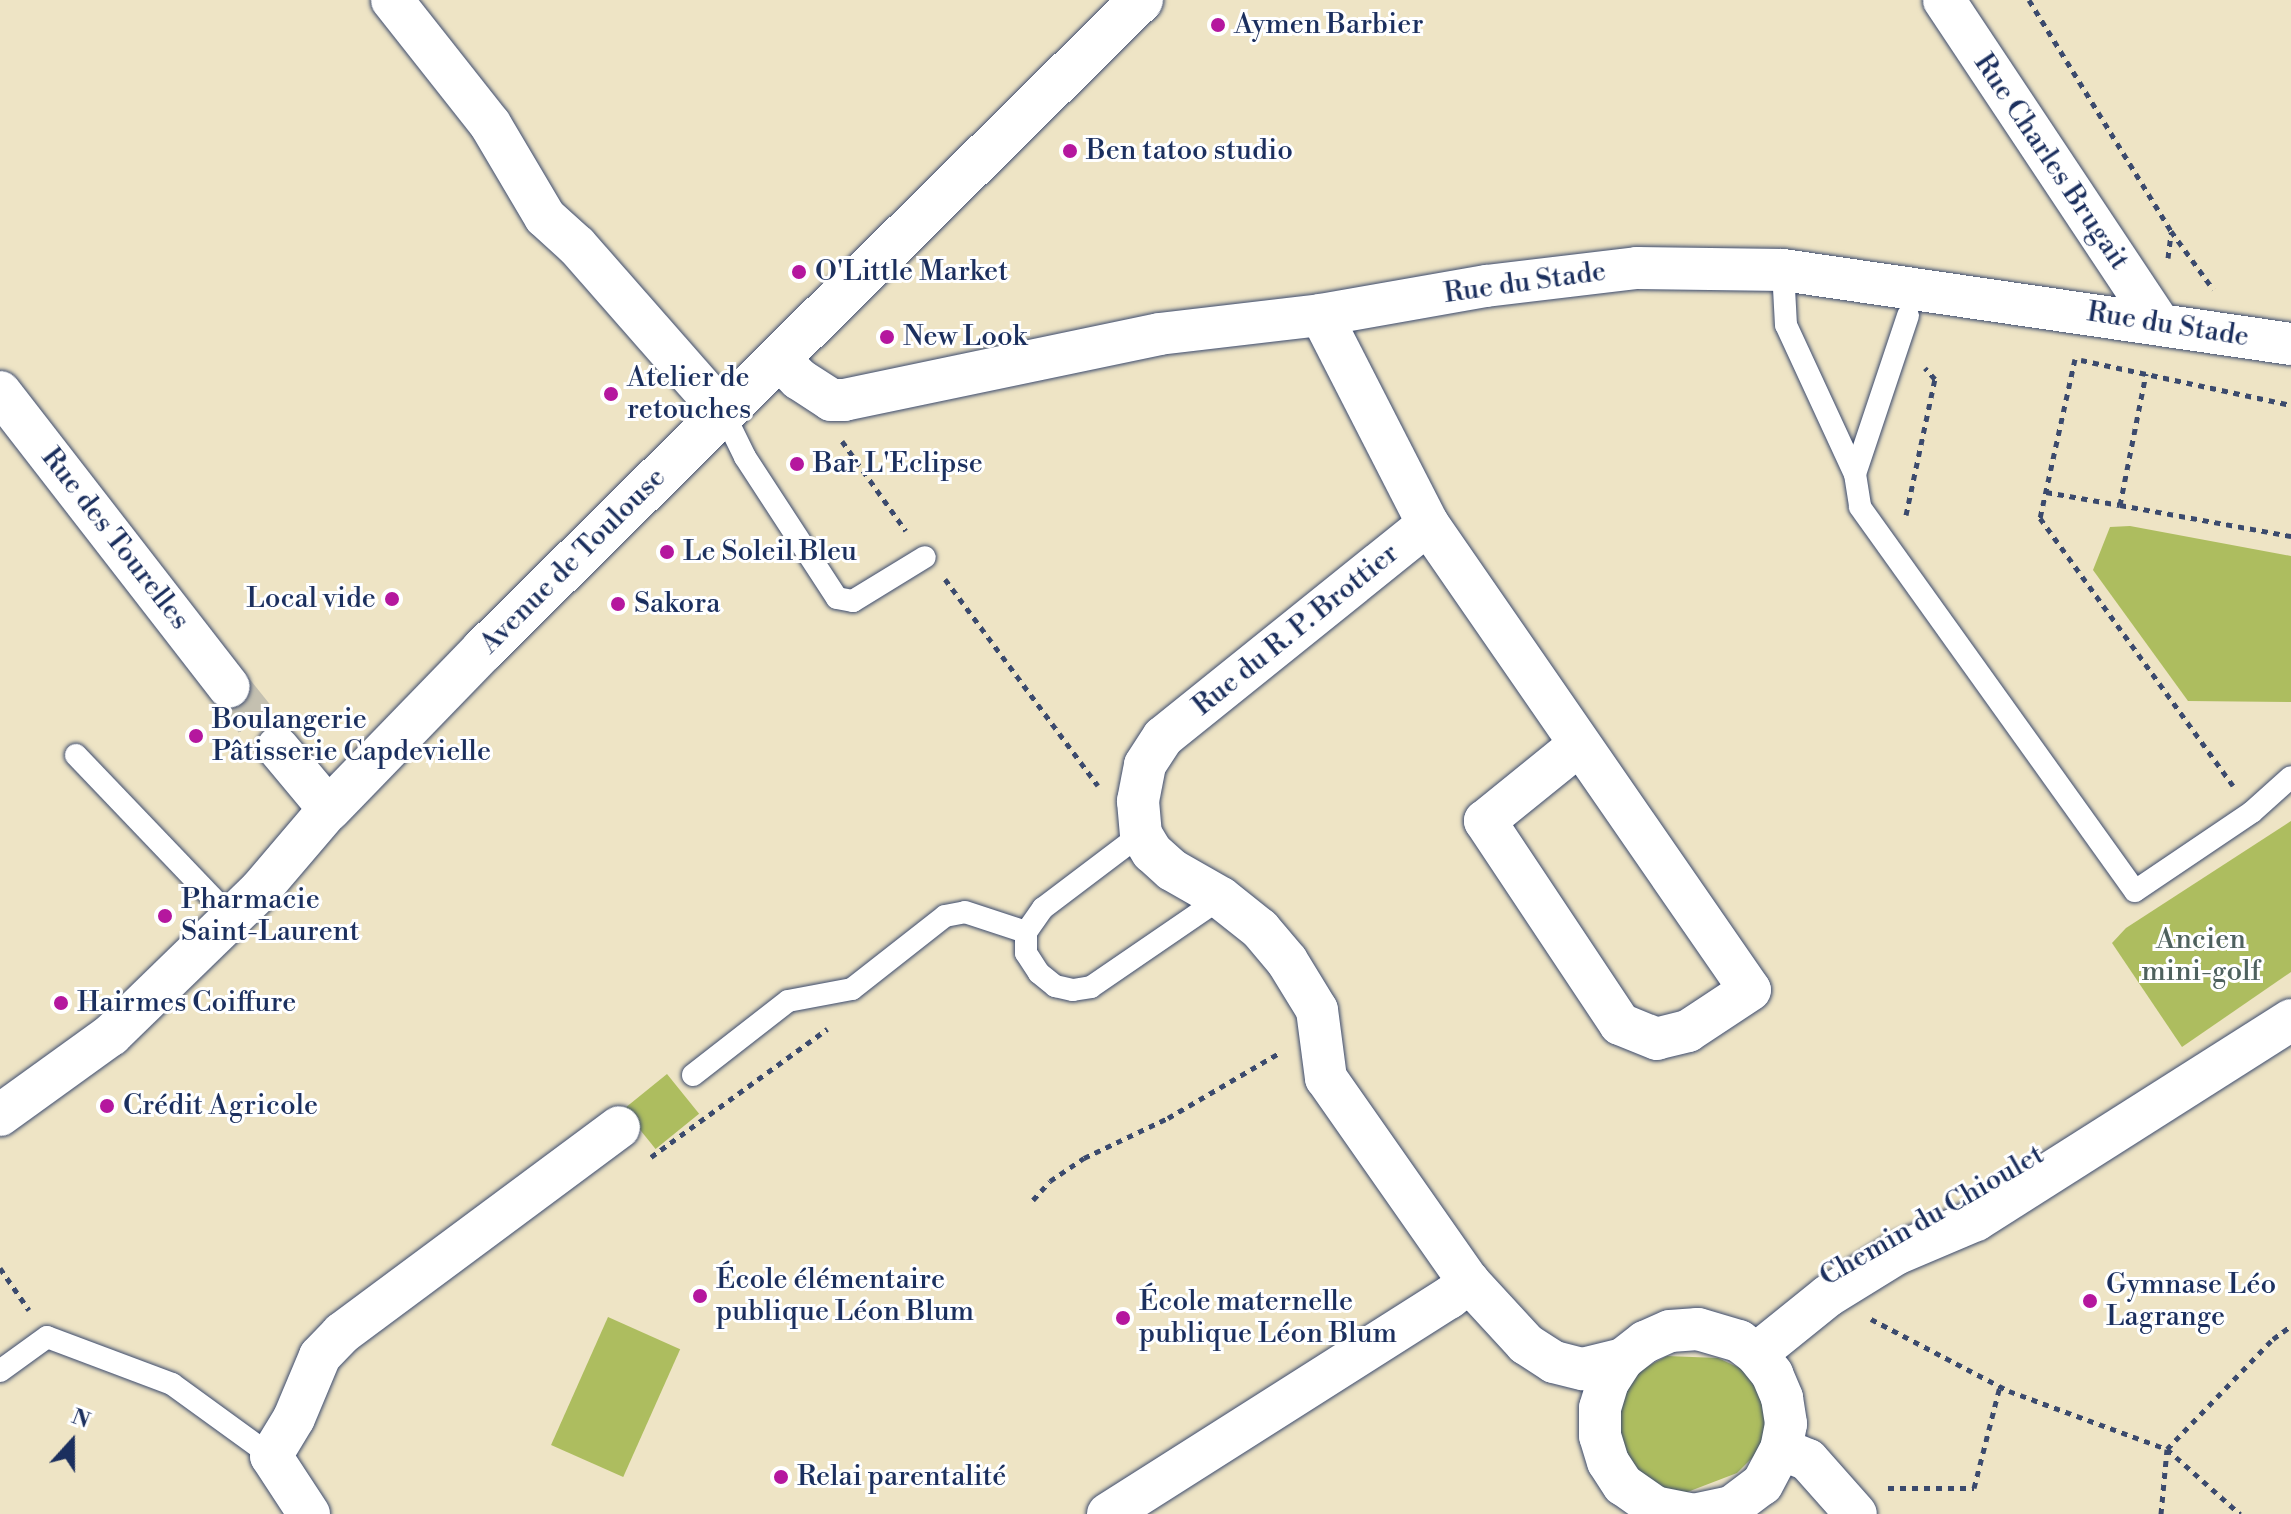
<!DOCTYPE html>
<html>
<head>
<meta charset="utf-8">
<style>
  body { margin:0 }
  #map { position:relative; width:2291px; height:1514px; overflow:hidden; background:#eee4c5; font-family:"Libre Bodoni",serif }
  div>[style] { position:absolute }
  .green>* { inset:0; background:#adbd5f; transform-origin:0 0 }
  .minor-tunnel>* { height:42px; margin-top:-21px; transform-origin:0; background:repeating-linear-gradient(90deg,#c4c0b0 0 42px,transparent 0 63px) }
  .path>* { height:5px; margin-top:-2.5px; transform-origin:0; background:repeating-linear-gradient(90deg,#3b4a6d 0 6px,transparent 0 12px) }
  .roads { filter:drop-shadow(0 0 2px #3b4a6d) drop-shadow(0 0 2px #3b4a6d) }
  .service>* { height:22px; margin:-11px; padding:0 11px; transform-origin:11px; border-radius:11px; background:#fff }
  .minor>* { height:42px; margin:-21px; padding:0 21px; transform-origin:21px; border-radius:21px; background:#fff }
  .tertiary>* { height:44px; margin:-22px; padding:0 22px; transform-origin:22px; border-radius:22px; background:#fff }
  .dots>* { width:22px; height:22px; translate:-50% -50%; box-sizing:border-box; border:4px solid #fff; border-radius:50% }
  span { translate:-50% -50%; white-space:nowrap; text-align:center; line-height:1.15; -webkit-text-stroke:6px #fff; paint-order:stroke }
  .poi-label { font-size:28px; color:#1b2f5e }
  .left { translate:0 -50%; text-align:left }
  .right { translate:-100% -50%; text-align:right }
  .street-label { font-size:28px; color:#1b2f5e }
  .park-label { font-size:28px; color:#4e615e }
  .north { position:absolute; left:32px; top:1402px; width:80px; height:80px; -webkit-text-stroke:6px #fff; paint-order:stroke; rotate:21deg; font-size:22px; font-weight:700; line-height:32px; text-align:center; color:#1b2f5e }
  .north::after { content:''; display:block; margin:auto; width:28px; height:36px; background:#1b2f5e; clip-path:polygon(50% 0,100% 100%,50% 72%,0 100%) }
</style>
</head>
<body>
<div id="map">
  <div class="green">
    <div style="clip-path:polygon(2130px 526px,2291px 556px,2291px 702px,2188px 701px,2093px 570px,2110px 527px)"></div>
    <div style="clip-path:polygon(2291px 821px,2291px 972px,2182px 1047px,2112px 943px,2126px 928px)"></div>
    <div style="left:667px;top:1074px;width:51px;height:56px;rotate:51deg"></div>
    <div style="left:608px;top:1317px;width:79px;height:140px;rotate:24deg"></div>
    <div style="clip-path:polygon(1667px 1356px,1718px 1358px,1742px 1369px,1765px 1401px,1770px 1425px,1759px 1451px,1737px 1473px,1677px 1496px,1625px 1463px,1617px 1407px,1635px 1373px)"></div>
  </div>
  <div class="minor-tunnel">
    <div style="left:229px;top:687px;width:78px;rotate:51.2deg"></div>
  </div>
  <div class="path">
    <div style="left:2029px;top:0;width:271px;rotate:58.4deg"></div>
    <div style="left:2171px;top:231px;width:72px;rotate:54.1deg"></div>
    <div style="left:2168px;top:258px;width:26px;rotate:-83deg"></div>
    <div style="left:2075px;top:359px;width:163px;rotate:102.4deg"></div>
    <div style="left:2040px;top:518px;width:330px;rotate:54.2deg"></div>
    <div style="left:2081px;top:360px;width:215px;rotate:12.1deg"></div>
    <div style="left:842px;top:441px;width:110px;rotate:54.6deg"></div>
    <div style="left:2046px;top:492px;width:75px;rotate:10deg"></div>
    <div style="left:2120px;top:505px;width:134px;rotate:-78.8deg"></div>
    <div style="left:2120px;top:505px;width:174px;rotate:10.3deg"></div>
    <div style="left:1906px;top:515px;width:139px;rotate:-78deg"></div>
    <div style="left:1935px;top:379px;width:15px;rotate:-132deg"></div>
    <div style="left:945px;top:579px;width:257px;rotate:53.5deg"></div>
    <div style="left:651px;top:1157px;width:218px;rotate:-36deg"></div>
    <div style="left:1033px;top:1200px;width:25px;rotate:-48deg"></div>
    <div style="left:1050px;top:1181px;width:41px;rotate:-34.1deg"></div>
    <div style="left:1084px;top:1158px;width:93px;rotate:-25.5deg"></div>
    <div style="left:1168px;top:1118px;width:131px;rotate:-30.3deg"></div>
    <div style="left:0;top:1268px;width:51px;rotate:55.4deg"></div>
    <div style="left:1871px;top:1319px;width:156px;rotate:27.6deg"></div>
    <div style="left:2009px;top:1391px;width:168px;rotate:20.2deg"></div>
    <div style="left:2167px;top:1449px;width:98px;rotate:41.7deg"></div>
    <div style="left:1888px;top:1488px;width:86px"></div>
    <div style="left:1974px;top:1488px;width:105px;rotate:-75.7deg"></div>
    <div style="left:2161px;top:1514px;width:65px;rotate:-84.7deg"></div>
    <div style="left:2167px;top:1449px;width:153px;rotate:-46.1deg"></div>
    <div style="left:2273px;top:1339px;width:22px;rotate:-36deg"></div>
  </div>
  <div class="roads">
    <div class="service">
      <div style="left:1783px;top:270px;width:55px;rotate:86.9deg"></div>
      <div style="left:1786px;top:325px;width:164px;rotate:65.2deg"></div>
      <div style="left:1855px;top:474px;width:33px;rotate:81deg"></div>
      <div style="left:1860px;top:507px;width:472px;rotate:54.4deg"></div>
      <div style="left:2135px;top:891px;width:141px;rotate:-34deg"></div>
      <div style="left:2252px;top:812px;width:52px;rotate:-41.9deg"></div>
      <div style="left:723px;top:412px;width:50px;rotate:63.9deg"></div>
      <div style="left:745px;top:457px;width:168px;rotate:56.9deg"></div>
      <div style="left:837px;top:598px;width:16px;rotate:11deg"></div>
      <div style="left:853px;top:601px;width:84px;rotate:-31.4deg"></div>
      <div style="left:1855px;top:474px;width:167px;rotate:-71.5deg"></div>
      <div style="left:76px;top:755px;width:226px;rotate:46.3deg"></div>
      <div style="left:1141px;top:834px;width:123px;rotate:142.9deg"></div>
      <div style="left:1043px;top:908px;width:29px;rotate:125deg"></div>
      <div style="left:1026px;top:932px;width:21px;rotate:90deg"></div>
      <div style="left:1026px;top:953px;width:24px;rotate:57deg"></div>
      <div style="left:1039px;top:973px;width:21px;rotate:39deg"></div>
      <div style="left:1055px;top:986px;width:18px;rotate:13deg"></div>
      <div style="left:1073px;top:990px;width:18px;rotate:-9deg"></div>
      <div style="left:1091px;top:987px;width:158px;rotate:-34.4deg"></div>
      <div style="left:693px;top:1075px;width:120px;rotate:-37.9deg"></div>
      <div style="left:788px;top:1001px;width:65px;rotate:-10.6deg"></div>
      <div style="left:852px;top:989px;width:118px;rotate:-38.1deg"></div>
      <div style="left:945px;top:916px;width:20px;rotate:-11deg"></div>
      <div style="left:965px;top:912px;width:64px;rotate:18.2deg"></div>
      <div style="left:0;top:1371px;width:58px;rotate:-35.9deg"></div>
      <div style="left:47px;top:1337px;width:134px;rotate:20.6deg"></div>
      <div style="left:172px;top:1384px;width:122px;rotate:36deg"></div>
    </div>
    <div class="minor">
      <div style="left:392px;top:0;width:158px;rotate:51.7deg"></div>
      <div style="left:490px;top:124px;width:108px;rotate:59.4deg"></div>
      <div style="left:545px;top:217px;width:43px;rotate:42.2deg"></div>
      <div style="left:577px;top:246px;width:221px;rotate:48.7deg"></div>
      <div style="left:1944px;top:0;width:388px;rotate:56.4deg"></div>
      <div style="left:1321px;top:315px;width:235px;rotate:62.9deg"></div>
      <div style="left:1428px;top:524px;width:566px;rotate:55.36deg"></div>
      <div style="left:1750px;top:990px;width:74px;rotate:146.5deg"></div>
      <div style="left:1688px;top:1031px;width:32px;rotate:166deg"></div>
      <div style="left:1657px;top:1039px;width:40px;rotate:-158deg"></div>
      <div style="left:1620px;top:1024px;width:244px;rotate:-123.6deg"></div>
      <div style="left:1485px;top:821px;width:121px;rotate:-39deg"></div>
      <div style="left:778px;top:358px;width:30px;rotate:45deg"></div>
      <div style="left:799px;top:379px;width:38px;rotate:33deg"></div>
      <div style="left:831px;top:400px;width:13px"></div>
      <div style="left:844px;top:400px;width:322px;rotate:-11.8deg"></div>
      <div style="left:1159px;top:334px;width:163px;rotate:-6.7deg"></div>
      <div style="left:1321px;top:315px;width:168px;rotate:-10deg"></div>
      <div style="left:1486px;top:286px;width:152px;rotate:-6.8deg"></div>
      <div style="left:1637px;top:268px;width:146px;rotate:0.8deg"></div>
      <div style="left:1783px;top:270px;width:513px;rotate:8.29deg"></div>
      <div style="left:0;top:392px;width:373px;rotate:52.2deg"></div>
      <div style="left:1428px;top:524px;width:340px;rotate:141.2deg"></div>
      <div style="left:1163px;top:737px;width:33px;rotate:123deg"></div>
      <div style="left:1145px;top:765px;width:37px;rotate:101deg"></div>
      <div style="left:1138px;top:801px;width:33px;rotate:85deg"></div>
      <div style="left:1141px;top:834px;width:21px;rotate:59deg"></div>
      <div style="left:1152px;top:852px;width:27px;rotate:42deg"></div>
      <div style="left:1172px;top:870px;width:56px;rotate:29.7deg"></div>
      <div style="left:1221px;top:898px;width:50px;rotate:38.5deg"></div>
      <div style="left:1260px;top:929px;width:42px;rotate:49.8deg"></div>
      <div style="left:1287px;top:961px;width:57px;rotate:58.5deg"></div>
      <div style="left:1317px;top:1010px;width:69px;rotate:82.5deg"></div>
      <div style="left:1326px;top:1078px;width:249px;rotate:55deg"></div>
      <div style="left:1469px;top:1282px;width:84px;rotate:47.4deg"></div>
      <div style="left:1526px;top:1344px;width:33px;rotate:33deg"></div>
      <div style="left:1554px;top:1362px;width:30px;rotate:14deg"></div>
      <div style="left:1583px;top:1369px;width:41px;rotate:-14deg"></div>
      <div style="left:0;top:1115px;width:137px;rotate:-35.8deg"></div>
      <div style="left:111px;top:1035px;width:208px;rotate:-44.2deg"></div>
      <div style="left:260px;top:890px;width:106px;rotate:-49.6deg"></div>
      <div style="left:329px;top:809px;width:80px;rotate:-129.9deg"></div>
      <div style="left:1756px;top:1354px;width:92px;rotate:-38.9deg"></div>
      <div style="left:1828px;top:1296px;width:80px;rotate:-31.7deg"></div>
      <div style="left:1896px;top:1254px;width:87px;rotate:-23deg"></div>
      <div style="left:1976px;top:1220px;width:373px;rotate:-32.4deg"></div>
      <div style="left:1781px;top:1449px;width:29px;rotate:22deg"></div>
      <div style="left:1808px;top:1460px;width:72px;rotate:48.4deg"></div>
      <div style="left:309px;top:1514px;width:69px;rotate:-123.2deg"></div>
      <div style="left:271px;top:1456px;width:44px;rotate:-58.8deg"></div>
      <div style="left:294px;top:1418px;width:67px;rotate:-67.2deg"></div>
      <div style="left:320px;top:1356px;width:32px;rotate:-46deg"></div>
      <div style="left:342px;top:1333px;width:345px;rotate:-36.6deg"></div>
      <div style="left:1108px;top:1514px;width:404px;rotate:-32.4deg"></div>
      <div style="left:1449px;top:1298px;width:26px;rotate:-39deg"></div>
      <div style="left:1690px;top:1514px;width:36px;rotate:-169deg"></div>
      <div style="left:1655px;top:1507px;width:39px;rotate:-145deg"></div>
      <div style="left:1623px;top:1485px;width:27px;rotate:-123deg"></div>
      <div style="left:1608px;top:1462px;width:27px;rotate:-107deg"></div>
      <div style="left:1600px;top:1436px;width:28px;rotate:-90deg"></div>
      <div style="left:1600px;top:1408px;width:27px;rotate:-73deg"></div>
      <div style="left:1608px;top:1382px;width:27px;rotate:-57deg"></div>
      <div style="left:1623px;top:1359px;width:28px;rotate:-38deg"></div>
      <div style="left:1645px;top:1342px;width:27px;rotate:-24deg"></div>
      <div style="left:1670px;top:1331px;width:28px;rotate:-4deg"></div>
      <div style="left:1698px;top:1329px;width:43px;rotate:16.3deg"></div>
      <div style="left:1739px;top:1341px;width:21px;rotate:37deg"></div>
      <div style="left:1756px;top:1354px;width:26px;rotate:51deg"></div>
      <div style="left:1772px;top:1374px;width:26px;rotate:67deg"></div>
      <div style="left:1782px;top:1398px;width:26px;rotate:81deg"></div>
      <div style="left:1786px;top:1424px;width:25px;rotate:101deg"></div>
      <div style="left:1781px;top:1449px;width:40px;rotate:118deg"></div>
      <div style="left:1762px;top:1484px;width:39px;rotate:143deg"></div>
      <div style="left:1731px;top:1507px;width:35px;rotate:168deg"></div>
    </div>
    <div class="tertiary">
      <div style="left:329px;top:809px;width:221px;rotate:-45.9deg"></div>
      <div style="left:483px;top:650px;width:925px;rotate:-44.65deg"></div>
    </div>
  </div>
  <div class="dots">
    <div style="left:1218px;top:25px;background:#b5179e"></div>
    <div style="left:1070px;top:151px;background:#b5179e"></div>
    <div style="left:799px;top:272px;background:#b5179e"></div>
    <div style="left:887px;top:337px;background:#b5179e"></div>
    <div style="left:611px;top:394px;background:#b5179e"></div>
    <div style="left:797px;top:464px;background:#b5179e"></div>
    <div style="left:667px;top:552px;background:#b5179e"></div>
    <div style="left:392px;top:599px;background:#b5179e"></div>
    <div style="left:618px;top:604px;background:#b5179e"></div>
    <div style="left:196px;top:736px;background:#b5179e"></div>
    <div style="left:165px;top:916px;background:#b5179e"></div>
    <div style="left:61px;top:1003px;background:#b5179e"></div>
    <div style="left:107px;top:1106px;background:#b5179e"></div>
    <div style="left:700px;top:1296px;background:#b5179e"></div>
    <div style="left:2090px;top:1301px;background:#b5179e"></div>
    <div style="left:1123px;top:1318px;background:#b5179e"></div>
    <div style="left:781px;top:1477px;background:#b5179e"></div>
  </div>
  <div class="poi-label">
    <span class="left" style="left:1234px;top:25px">Aymen Barbier</span>
    <span class="left" style="left:1086px;top:151px">Ben tatoo studio</span>
    <span class="left" style="left:815px;top:272px">O'Little Market</span>
    <span class="left" style="left:903px;top:337px">New Look</span>
    <span class="left" style="left:627px;top:394px">Atelier de<br>retouches</span>
    <span class="left" style="left:813px;top:464px">Bar L'Eclipse</span>
    <span class="left" style="left:683px;top:552px">Le Soleil Bleu</span>
    <span class="right" style="left:376px;top:599px">Local vide</span>
    <span class="left" style="left:634px;top:604px">Sakora</span>
    <span class="left" style="left:212px;top:736px">Boulangerie<br>Pâtisserie Capdevielle</span>
    <span class="left" style="left:181px;top:916px">Pharmacie<br>Saint-Laurent</span>
    <span class="left" style="left:77px;top:1003px">Hairmes Coiffure</span>
    <span class="left" style="left:123px;top:1106px">Crédit Agricole</span>
    <span class="left" style="left:716px;top:1296px">École élémentaire<br>publique Léon Blum</span>
    <span class="left" style="left:2106px;top:1301px">Gymnase Léo<br>Lagrange</span>
    <span class="left" style="left:1139px;top:1318px">École maternelle<br>publique Léon Blum</span>
    <span class="left" style="left:797px;top:1477px">Relai parentalité</span>
  </div>
  <div class="street-label">
    <span style="left:2051px;top:162px;rotate:56deg">Rue Charles Brugait</span>
    <span style="left:1525px;top:283px;rotate:-8deg">Rue du Stade</span>
    <span style="left:2168px;top:325px;rotate:9deg">Rue du Stade</span>
    <span style="left:115px;top:539px;rotate:52deg">Rue des Tourelles</span>
    <span style="left:573px;top:561px;rotate:-45deg">Avenue de Toulouse</span>
    <span style="left:1296px;top:630px;rotate:-39deg">Rue du R. P. Brottier</span>
    <span style="left:1932px;top:1216px;rotate:-30deg">Chemin du Chioulet</span>
  </div>
  <div class="park-label">
    <span style="left:2201px;top:956px">Ancien<br>mini-golf</span>
  </div>
  <div class="north">N</div>
</div>
</body>
</html>
